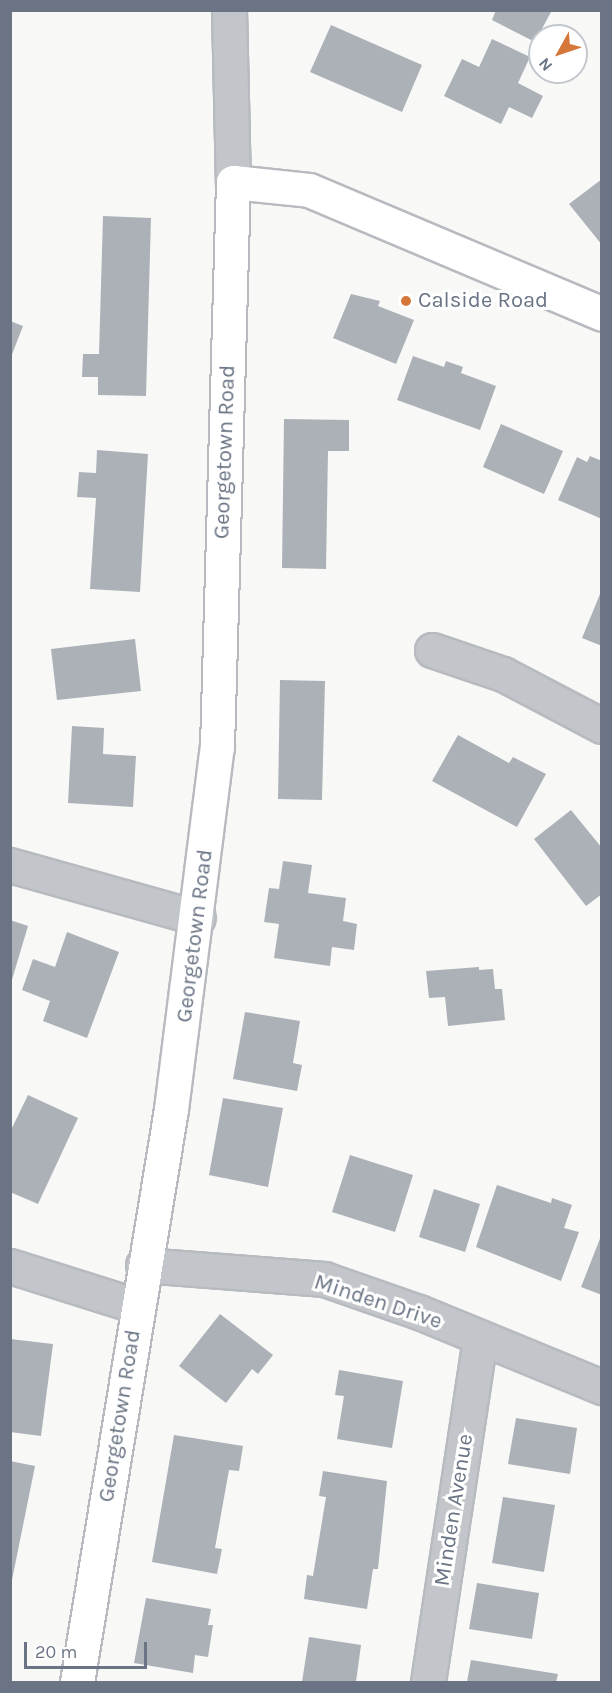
<!DOCTYPE html>
<html>
<head>
<meta charset="utf-8">
<style>
  body { margin:0 }
  #map { position:relative; width:612px; height:1693px; overflow:hidden; background:#f8f8f6; font-family:Karla,sans-serif }
  div>[style] { position:absolute }
  .building>* { inset:0; background:#acb1b8 }
  .roads { filter:drop-shadow(2px 0 #b7babf) drop-shadow(-2px 0 #b7babf) drop-shadow(0 2px #b7babf) drop-shadow(0 -2px #b7babf) }
  .street>* { height:33px; margin:-16.5px; padding:0 16.5px; transform-origin:16.5px; border-radius:16.5px; background:#c2c5c9 }
  .secondary>* { height:33px; margin:-16.5px; padding:0 16.5px; transform-origin:16.5px; border-radius:16.5px; background:#fff }
  .dots>* { width:16px; height:16px; translate:-50% -50%; box-sizing:border-box; border:3px solid #fff; border-radius:50% }
  span { translate:-50% -50%; white-space:nowrap; text-align:center; line-height:1.15; -webkit-text-stroke:6px #fff; paint-order:stroke }
  .poi-label { font-size:22px; color:#6a7484 }
  .left { translate:0 -50%; text-align:left }
  .street-label { font-size:22px; color:#6a7484 }
  .frame { position:absolute; inset:0; border:12px solid #6a7484; pointer-events:none }
  .north { position:absolute; left:528px; top:24px; width:60px; height:60px; box-sizing:border-box; background:#fff; border:2px solid #c3c7ce; border-radius:50%; rotate:230deg; font-size:16px; font-weight:700; line-height:24px; text-align:center; color:#6a7484 }
  .north::after { content:''; display:block; margin:auto; width:21px; height:27px; background:#d47739; clip-path:polygon(50% 0,100% 100%,50% 72%,0 100%) }
  .scale { position:absolute; left:24px; top:1642px; width:123px; height:27px; box-sizing:border-box; border:3px solid #6a7484; border-top:0; padding-left:8px; font-size:18px; line-height:21px; white-space:nowrap; color:#6a7484; -webkit-text-stroke:4px #fff; paint-order:stroke }
</style>
</head>
<body>
<div id="map">
  <div class="building">
    <div style="clip-path:polygon(496px 10px,552px 10px,535px 42px,492px 20px)"></div>
    <div style="clip-path:polygon(331px 25px,422px 65px,402px 112px,310px 72px)"></div>
    <div style="clip-path:polygon(492px 39px,530px 57px,518px 83px,543px 96px,532px 118px,509px 107px,501px 124px,444px 96px,462px 59px,479px 67px)"></div>
    <div style="clip-path:polygon(602px 179px,602px 245px,569px 204px)"></div>
    <div style="clip-path:polygon(103px 216px,151px 218px,146px 396px,98px 395px,98px 377px,82px 377px,83px 354px,99px 354px)"></div>
    <div style="clip-path:polygon(351px 294px,380px 301px,378px 306px,414px 320px,396px 364px,333px 338px)"></div>
    <div style="clip-path:polygon(10px 321px,23px 326px,11px 357px,10px 357px)"></div>
    <div style="clip-path:polygon(413px 356px,444px 367px,446px 361px,463px 367px,461px 373px,496px 386px,480px 430px,397px 400px)"></div>
    <div style="clip-path:polygon(284px 419px,349px 420px,349px 451px,328px 451px,326px 569px,282px 568px)"></div>
    <div style="clip-path:polygon(501px 424px,563px 451px,544px 494px,483px 467px)"></div>
    <div style="clip-path:polygon(97px 450px,148px 454px,140px 592px,90px 589px,96px 498px,77px 497px,79px 472px,96px 473px)"></div>
    <div style="clip-path:polygon(590px 456px,602px 461px,602px 519px,558px 500px,577px 457px,587px 462px)"></div>
    <div style="clip-path:polygon(600px 594px,602px 595px,602px 646px,582px 638px)"></div>
    <div style="clip-path:polygon(135px 639px,141px 691px,57px 700px,51px 649px)"></div>
    <div style="clip-path:polygon(280px 680px,325px 681px,322px 800px,278px 799px)"></div>
    <div style="clip-path:polygon(72px 726px,104px 728px,103px 754px,136px 756px,133px 807px,68px 803px)"></div>
    <div style="clip-path:polygon(458px 735px,509px 763px,513px 757px,546px 774px,517px 827px,432px 781px)"></div>
    <div style="clip-path:polygon(571px 810px,602px 848px,602px 894px,586px 906px,534px 839px)"></div>
    <div style="clip-path:polygon(283px 861px,312px 865px,308px 893px,346px 898px,343px 921px,357px 924px,354px 950px,332px 947px,330px 966px,274px 958px,279px 924px,264px 922px,269px 888px,279px 889px)"></div>
    <div style="clip-path:polygon(10px 920px,28px 926px,11px 983px,10px 983px)"></div>
    <div style="clip-path:polygon(67px 932px,119px 952px,87px 1038px,43px 1021px,50px 1001px,22px 990px,33px 959px,55px 967px)"></div>
    <div style="clip-path:polygon(479px 967px,479px 970px,493px 969px,495px 989px,502px 989px,505px 1020px,448px 1026px,445px 997px,429px 998px,426px 971px)"></div>
    <div style="clip-path:polygon(245px 1012px,300px 1021px,293px 1063px,302px 1065px,297px 1091px,233px 1079px)"></div>
    <div style="clip-path:polygon(28px 1095px,78px 1118px,38px 1204px,10px 1192px,10px 1132px)"></div>
    <div style="clip-path:polygon(223px 1098px,283px 1108px,268px 1187px,209px 1175px)"></div>
    <div style="clip-path:polygon(350px 1155px,413px 1175px,395px 1232px,332px 1212px)"></div>
    <div style="clip-path:polygon(497px 1185px,551px 1203px,552px 1198px,572px 1205px,564px 1228px,579px 1232px,561px 1281px,476px 1247px)"></div>
    <div style="clip-path:polygon(434px 1189px,480px 1204px,465px 1252px,419px 1237px)"></div>
    <div style="clip-path:polygon(601px 1236px,602px 1236px,602px 1295px,581px 1287px)"></div>
    <div style="clip-path:polygon(220px 1314px,273px 1355px,258px 1374px,252px 1369px,226px 1403px,179px 1366px)"></div>
    <div style="clip-path:polygon(10px 1339px,53px 1344px,41px 1436px,10px 1432px)"></div>
    <div style="clip-path:polygon(339px 1370px,403px 1381px,392px 1448px,337px 1439px,344px 1396px,335px 1395px)"></div>
    <div style="clip-path:polygon(516px 1418px,577px 1428px,570px 1474px,508px 1464px)"></div>
    <div style="clip-path:polygon(174px 1435px,243px 1446px,239px 1471px,229px 1470px,215px 1548px,222px 1549px,217px 1574px,152px 1562px)"></div>
    <div style="clip-path:polygon(10px 1461px,35px 1466px,12px 1580px,10px 1580px)"></div>
    <div style="clip-path:polygon(323px 1471px,387px 1481px,378px 1569px,373px 1569px,367px 1609px,304px 1599px,307px 1575px,313px 1576px,326px 1497px,319px 1496px)"></div>
    <div style="clip-path:polygon(503px 1497px,555px 1505px,544px 1572px,492px 1563px)"></div>
    <div style="clip-path:polygon(477px 1583px,539px 1593px,532px 1639px,469px 1629px)"></div>
    <div style="clip-path:polygon(146px 1598px,211px 1609px,208px 1625px,213px 1625px,208px 1657px,195px 1655px,193px 1673px,134px 1663px)"></div>
    <div style="clip-path:polygon(309px 1637px,361px 1645px,356px 1682px,302px 1682px)"></div>
    <div style="clip-path:polygon(471px 1660px,558px 1674px,556px 1682px,467px 1682px)"></div>
  </div>
  <div class="roads">
    <div class="street">
      <div style="left:229px;top:10px;width:172px;rotate:88.7deg"></div>
      <div style="left:432px;top:650px;width:75px;rotate:18.7deg"></div>
      <div style="left:503px;top:674px;width:112px;rotate:27.7deg"></div>
      <div style="left:10px;top:865px;width:195px;rotate:15.7deg"></div>
      <div style="left:143px;top:1265px;width:182px;rotate:4.4deg"></div>
      <div style="left:324px;top:1279px;width:101px;rotate:19.2deg"></div>
      <div style="left:419px;top:1312px;width:198px;rotate:22.3deg"></div>
      <div style="left:10px;top:1266px;width:133px;rotate:17.5deg"></div>
      <div style="left:428px;top:1682px;width:348px;rotate:-81.4deg"></div>
    </div>
    <div class="secondary">
      <div style="left:77px;top:1682px;width:581px;rotate:-80.68deg"></div>
      <div style="left:171px;top:1109px;width:365px;rotate:-82.8deg"></div>
      <div style="left:217px;top:747px;width:565px;rotate:-88.38deg"></div>
      <div style="left:233px;top:182px;width:76px;rotate:6deg"></div>
      <div style="left:309px;top:190px;width:318px;rotate:22.9deg"></div>
    </div>
  </div>
  <div class="dots">
    <div style="left:406px;top:301px;background:#d47739"></div>
  </div>
  <div class="poi-label">
    <span class="left" style="left:418px;top:301px">Calside Road</span>
  </div>
  <div class="street-label">
    <span style="left:225px;top:452px;rotate:-88deg">Georgetown Road</span>
    <span style="left:195px;top:936px;rotate:-83deg">Georgetown Road</span>
    <span style="left:378px;top:1302px;rotate:18deg">Minden Drive</span>
    <span style="left:120px;top:1416px;rotate:-81deg">Georgetown Road</span>
    <span style="left:454px;top:1510px;rotate:-81deg">Minden Avenue</span>
  </div>
  <div class="frame"></div>
  <div class="north">N</div>
  <div class="scale">20 m</div>
</div>
</body>
</html>
